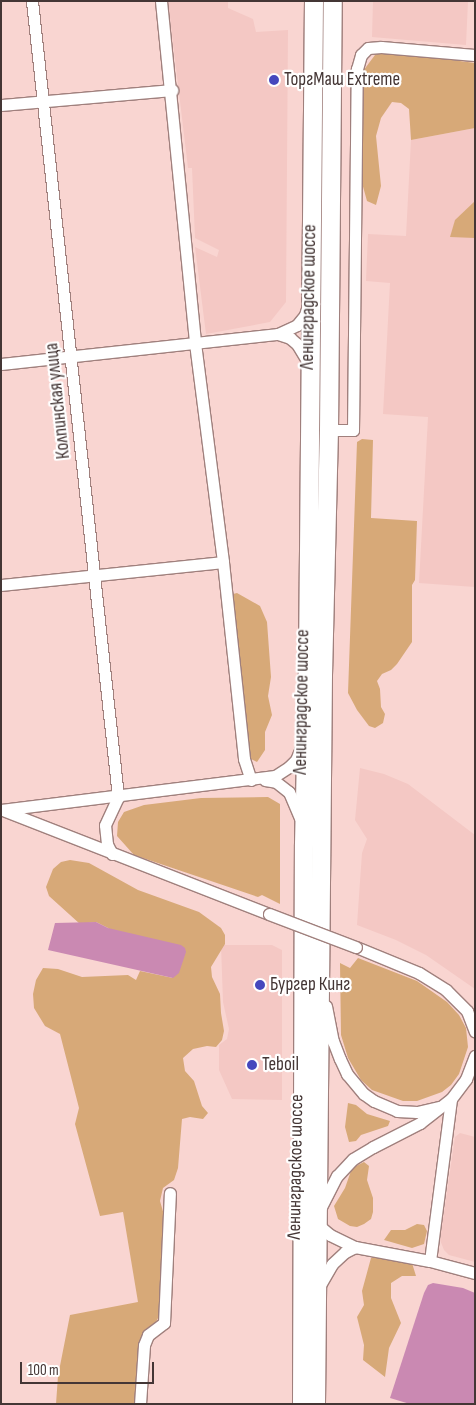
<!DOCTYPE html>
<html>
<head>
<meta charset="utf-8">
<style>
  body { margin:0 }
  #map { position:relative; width:476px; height:1405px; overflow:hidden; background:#f9d5d1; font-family:"Sofia Sans Condensed",sans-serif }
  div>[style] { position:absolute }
  .built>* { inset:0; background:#f4c8c4 }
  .green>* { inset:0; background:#d7a978 }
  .water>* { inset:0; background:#ca89b2 }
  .roads { filter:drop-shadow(1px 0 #a0807d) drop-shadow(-1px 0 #a0807d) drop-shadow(0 1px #a0807d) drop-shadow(0 -1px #a0807d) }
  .minor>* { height:11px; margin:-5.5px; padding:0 5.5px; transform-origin:5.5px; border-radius:5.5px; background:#fff }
  .highway>* { height:18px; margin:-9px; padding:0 9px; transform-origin:9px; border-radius:9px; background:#fff }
  .bridges { filter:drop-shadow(1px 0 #a0807d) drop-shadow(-1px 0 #a0807d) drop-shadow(0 1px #a0807d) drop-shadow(0 -1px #a0807d) }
  .minor-bridge>* { height:11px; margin:-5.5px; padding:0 5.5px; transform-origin:5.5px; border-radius:5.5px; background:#fff }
  .dots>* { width:14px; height:14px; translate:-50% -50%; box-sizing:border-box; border:2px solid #fff; border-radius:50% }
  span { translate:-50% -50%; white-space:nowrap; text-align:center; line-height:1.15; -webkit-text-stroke:4.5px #fff; paint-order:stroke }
  .poi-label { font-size:19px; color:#443635 }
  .left { translate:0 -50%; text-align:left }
  .street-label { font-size:19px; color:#443635 }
  .frame { position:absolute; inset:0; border:2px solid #443635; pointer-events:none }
  .scale { position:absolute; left:20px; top:1362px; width:134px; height:22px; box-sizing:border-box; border:2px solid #443635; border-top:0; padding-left:6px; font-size:15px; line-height:18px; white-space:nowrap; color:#443635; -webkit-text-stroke:4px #fff; paint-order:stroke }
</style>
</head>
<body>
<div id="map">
  <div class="built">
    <div style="clip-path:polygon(168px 1px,228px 1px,228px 8px,253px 19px,256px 32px,288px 30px,286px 302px,270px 322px,206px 334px,195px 247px,217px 257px,219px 250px,195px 238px,192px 168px,188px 168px)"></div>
    <div style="clip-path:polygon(373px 1px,468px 1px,466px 45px,372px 37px)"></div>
    <div style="clip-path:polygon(475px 128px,475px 587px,419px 583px,428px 417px,383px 414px,390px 283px,366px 281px,368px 234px,406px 236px,411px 140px)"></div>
    <div style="clip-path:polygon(360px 768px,384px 774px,408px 784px,475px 835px,475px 989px,426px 955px,396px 940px,357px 925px,362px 853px,367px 839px,355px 820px)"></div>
    <div style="clip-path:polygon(221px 945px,272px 945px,282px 950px,282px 1100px,232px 1099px,219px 1070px,219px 1045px,227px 1039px,229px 1029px,223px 1002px)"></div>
    <div style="clip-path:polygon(460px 1133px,475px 1137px,475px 1262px,449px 1255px,444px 1250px,440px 1240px,455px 1137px)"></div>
  </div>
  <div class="green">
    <div style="clip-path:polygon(384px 51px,475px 63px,475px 128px,411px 140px,409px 109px,401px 103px,392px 102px,381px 118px,376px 136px,381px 186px,376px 205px,367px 201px,362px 183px,363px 71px,375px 55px)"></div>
    <div style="clip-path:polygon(475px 201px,475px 238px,450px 237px,455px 220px)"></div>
    <div style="clip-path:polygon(362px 439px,373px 440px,371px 518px,417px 521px,415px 580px,412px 585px,412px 642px,397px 664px,391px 670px,382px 674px,377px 681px,380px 689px,381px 707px,385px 714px,383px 723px,375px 728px,369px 726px,357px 710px,348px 693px,357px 442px)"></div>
    <div style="clip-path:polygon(237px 593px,260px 606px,267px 622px,271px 677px,268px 696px,272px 715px,265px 732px,265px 750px,257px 762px,249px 758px,233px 594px)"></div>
    <div style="clip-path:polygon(268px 797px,280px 804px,280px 904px,262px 895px,258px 897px,134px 855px,117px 836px,118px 822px,124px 812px,144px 805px,201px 798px)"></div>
    <div style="clip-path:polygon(70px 860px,89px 863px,138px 890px,199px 912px,221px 928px,225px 935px,225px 944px,211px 967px,212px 977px,220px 994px,221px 1013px,224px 1031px,222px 1040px,216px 1047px,207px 1046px,193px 1049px,183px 1058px,185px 1071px,194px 1081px,202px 1106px,208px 1113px,203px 1119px,190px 1117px,182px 1119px,178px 1168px,174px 1180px,163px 1188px,160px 1201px,166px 1222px,160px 1314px,155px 1324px,145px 1332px,137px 1404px,56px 1404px,58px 1376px,70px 1315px,138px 1302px,123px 1212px,100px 1216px,75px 1124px,79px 1108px,60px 1034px,45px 1026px,34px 1008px,33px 994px,36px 980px,43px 968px,58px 969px,82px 977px,128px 975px,136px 980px,140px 971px,173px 978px,108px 928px,96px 922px,80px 924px,49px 896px,46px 887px,53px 869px,61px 862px)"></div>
    <div style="clip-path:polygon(358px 958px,417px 981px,447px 1002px,459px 1015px,466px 1028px,468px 1047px,459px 1074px,451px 1085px,442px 1092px,417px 1101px,403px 1101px,372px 1090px,361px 1080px,348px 1058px,341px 1035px,340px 963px,350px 968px)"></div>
    <div style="clip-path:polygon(348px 1103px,356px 1105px,367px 1114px,390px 1121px,388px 1126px,361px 1135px,356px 1141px,349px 1142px,345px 1127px)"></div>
    <div style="clip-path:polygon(364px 1162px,369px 1166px,367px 1180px,373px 1198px,373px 1212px,371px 1219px,364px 1224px,357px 1227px,350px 1226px,338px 1219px,334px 1206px,345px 1188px,352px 1168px)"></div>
    <div style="clip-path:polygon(417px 1224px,424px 1225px,427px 1231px,424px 1244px,412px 1248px,384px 1240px,391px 1230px,405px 1230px)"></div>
    <div style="clip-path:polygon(385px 1256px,398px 1262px,412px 1263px,416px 1276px,402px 1276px,391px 1283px,391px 1298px,401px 1323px,389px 1348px,385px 1377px,363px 1360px,364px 1345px,357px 1317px,364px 1305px,362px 1291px,371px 1258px)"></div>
  </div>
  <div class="water">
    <div style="clip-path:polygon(96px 922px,108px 928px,181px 945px,185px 948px,186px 952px,179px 973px,173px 978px,48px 950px,55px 923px)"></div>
    <div style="clip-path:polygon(433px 1283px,463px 1288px,475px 1293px,475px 1404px,410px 1404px,390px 1398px,424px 1293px,428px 1285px)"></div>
  </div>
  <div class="roads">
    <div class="minor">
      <div style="left:32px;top:1px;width:801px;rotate:83.83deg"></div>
      <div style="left:161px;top:1px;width:344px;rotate:84.3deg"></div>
      <div style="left:195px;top:343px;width:221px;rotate:82.7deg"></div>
      <div style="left:223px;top:562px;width:198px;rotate:83.9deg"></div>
      <div style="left:244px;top:759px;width:22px;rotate:72deg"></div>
      <div style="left:1px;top:105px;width:172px;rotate:-5deg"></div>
      <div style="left:278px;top:334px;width:13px;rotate:18deg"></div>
      <div style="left:290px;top:338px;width:9px;rotate:41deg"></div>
      <div style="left:297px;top:344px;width:21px;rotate:59deg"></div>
      <div style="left:1px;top:364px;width:279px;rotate:-6.2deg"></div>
      <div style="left:278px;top:334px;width:21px;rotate:-25deg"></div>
      <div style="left:297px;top:325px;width:13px;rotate:-51deg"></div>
      <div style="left:305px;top:315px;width:10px;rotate:-73deg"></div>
      <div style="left:329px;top:430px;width:24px"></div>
      <div style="left:353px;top:430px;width:361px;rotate:-89.4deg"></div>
      <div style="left:357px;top:69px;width:15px;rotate:-74deg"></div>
      <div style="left:361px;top:55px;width:10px;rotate:-45deg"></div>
      <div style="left:368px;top:48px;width:13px;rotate:-4deg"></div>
      <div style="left:381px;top:47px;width:94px;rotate:4.9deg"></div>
      <div style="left:1px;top:585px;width:223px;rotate:-5.9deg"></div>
      <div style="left:265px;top:780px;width:11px;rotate:10deg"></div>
      <div style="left:276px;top:782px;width:16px;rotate:38deg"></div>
      <div style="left:289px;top:792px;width:28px;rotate:67deg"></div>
      <div style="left:1px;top:810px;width:276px;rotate:-7.1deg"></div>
      <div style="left:275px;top:776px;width:17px;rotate:-33deg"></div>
      <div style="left:289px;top:767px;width:10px;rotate:-45deg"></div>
      <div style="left:296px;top:760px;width:16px;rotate:-68deg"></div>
      <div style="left:5px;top:811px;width:283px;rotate:21.3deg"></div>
      <div style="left:112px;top:854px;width:11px;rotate:-117deg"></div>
      <div style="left:107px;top:844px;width:19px;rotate:-96deg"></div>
      <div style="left:105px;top:825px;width:31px;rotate:-65deg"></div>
      <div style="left:356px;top:947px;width:68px;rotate:22.4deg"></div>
      <div style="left:419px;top:973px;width:32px;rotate:32deg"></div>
      <div style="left:446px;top:990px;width:30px;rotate:45deg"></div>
      <div style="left:467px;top:1011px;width:22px;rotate:69deg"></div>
      <div style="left:326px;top:1006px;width:36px;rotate:79deg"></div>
      <div style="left:333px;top:1041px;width:19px;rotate:69deg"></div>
      <div style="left:340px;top:1059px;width:17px;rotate:65deg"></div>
      <div style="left:347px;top:1074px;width:26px;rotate:50deg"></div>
      <div style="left:364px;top:1094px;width:12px;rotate:35deg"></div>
      <div style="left:374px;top:1101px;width:25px;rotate:23deg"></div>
      <div style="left:397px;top:1111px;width:20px;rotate:3deg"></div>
      <div style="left:417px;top:1112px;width:22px;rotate:-13deg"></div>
      <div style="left:321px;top:1207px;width:35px;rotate:-63deg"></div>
      <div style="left:337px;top:1176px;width:23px;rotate:-47deg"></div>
      <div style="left:353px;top:1159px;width:23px;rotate:-31deg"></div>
      <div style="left:373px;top:1147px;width:53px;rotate:-27.1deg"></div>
      <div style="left:420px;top:1123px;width:39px;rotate:-38deg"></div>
      <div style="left:451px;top:1099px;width:25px;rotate:-53deg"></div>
      <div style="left:466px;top:1079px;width:25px;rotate:-69deg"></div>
      <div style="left:317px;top:1224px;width:17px;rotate:40deg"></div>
      <div style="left:330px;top:1235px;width:28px;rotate:26deg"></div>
      <div style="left:355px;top:1247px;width:76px;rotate:10.6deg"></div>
      <div style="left:430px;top:1261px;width:47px;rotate:14.9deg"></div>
      <div style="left:430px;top:1261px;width:163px;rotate:-82.6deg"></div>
      <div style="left:320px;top:1285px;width:24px;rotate:-60deg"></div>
      <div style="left:332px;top:1264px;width:18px;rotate:-43deg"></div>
      <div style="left:345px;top:1252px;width:11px;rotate:-27deg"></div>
      <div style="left:140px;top:1404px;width:59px;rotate:-86.1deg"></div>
      <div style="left:144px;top:1345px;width:11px;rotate:-68deg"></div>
      <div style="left:148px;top:1335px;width:20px;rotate:-37deg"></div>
      <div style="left:164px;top:1323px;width:130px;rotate:-87.4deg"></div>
    </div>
    <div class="highway">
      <div style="left:302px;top:1404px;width:560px;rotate:-89.8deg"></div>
      <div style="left:304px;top:844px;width:183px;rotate:-88.7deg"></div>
      <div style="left:308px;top:661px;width:660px;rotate:-89.48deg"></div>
      <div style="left:316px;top:1404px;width:729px;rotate:-89.45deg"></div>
      <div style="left:323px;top:675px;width:245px;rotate:-88.6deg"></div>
      <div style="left:329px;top:430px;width:429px;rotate:-89.5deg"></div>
    </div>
  </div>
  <div class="bridges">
    <div class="minor-bridge">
      <div style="left:269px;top:914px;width:93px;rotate:20.8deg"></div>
    </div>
  </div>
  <div class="dots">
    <div style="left:274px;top:80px;background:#4648bd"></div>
    <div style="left:260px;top:985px;background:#4648bd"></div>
    <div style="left:252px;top:1065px;background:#4648bd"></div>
  </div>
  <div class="poi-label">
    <span class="left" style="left:284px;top:80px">ТоргМаш Extreme</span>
    <span class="left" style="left:270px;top:985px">Бургер Кинг</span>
    <span class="left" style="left:262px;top:1065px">Teboil</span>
  </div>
  <div class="street-label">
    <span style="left:309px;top:297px;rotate:-89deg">Ленинградское шоссе</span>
    <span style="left:58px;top:401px;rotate:-96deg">Колпинская улица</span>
    <span style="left:302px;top:702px;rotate:-89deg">Ленинградское шоссе</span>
    <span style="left:296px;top:1167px;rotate:-89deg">Ленинградское шоссе</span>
  </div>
  <div class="frame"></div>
  <div class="scale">100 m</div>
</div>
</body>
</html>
